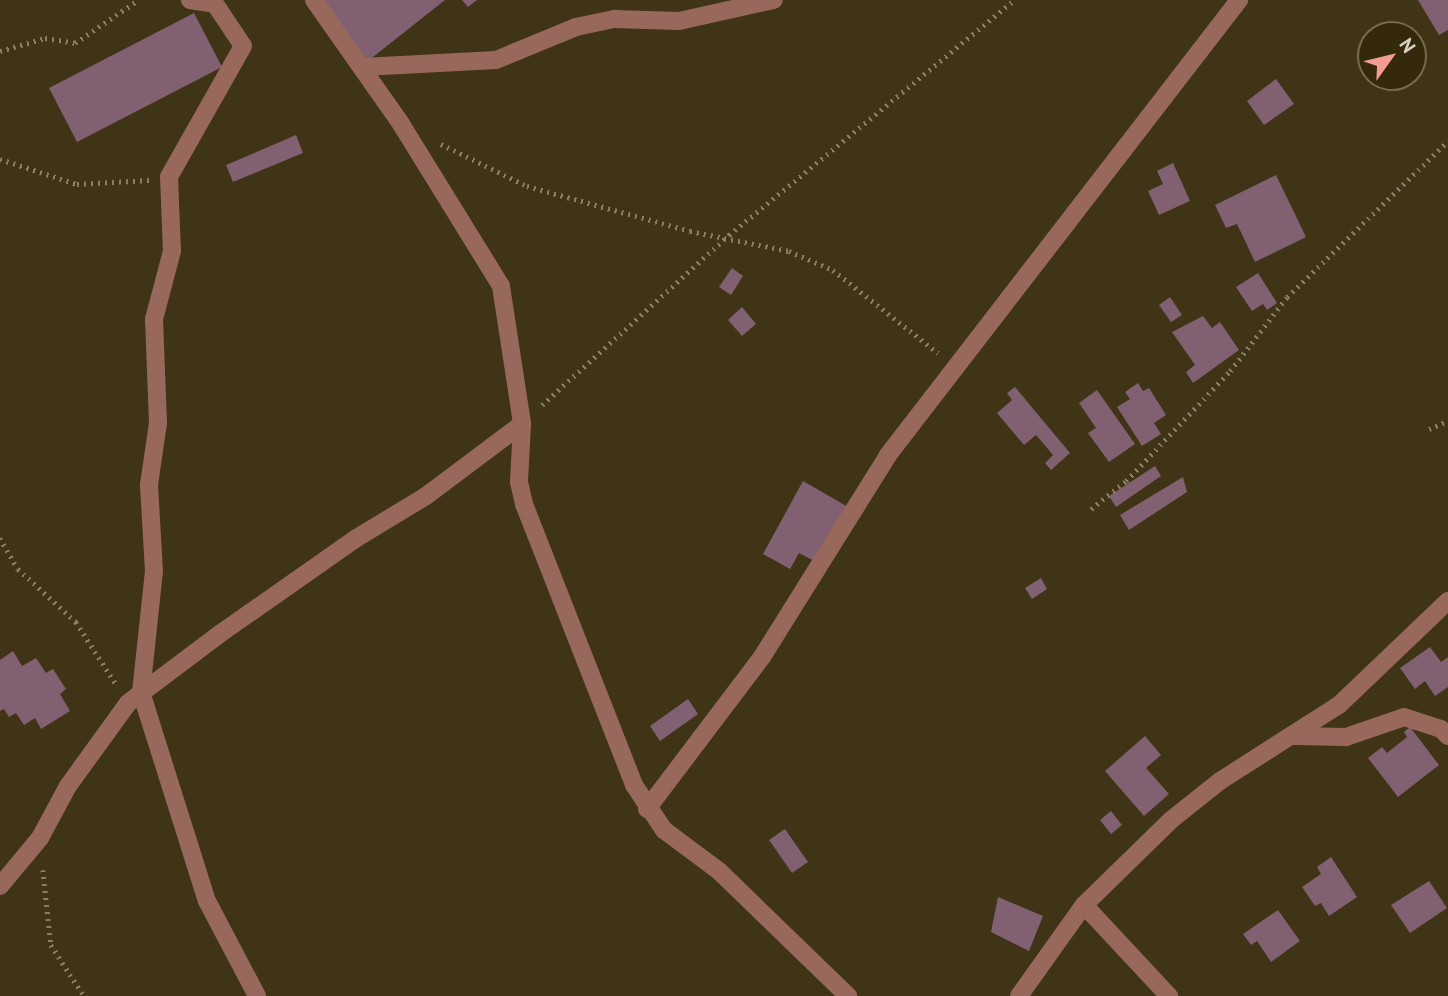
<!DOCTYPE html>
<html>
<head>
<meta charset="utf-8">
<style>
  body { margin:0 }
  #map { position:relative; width:1448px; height:996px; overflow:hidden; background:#3f3416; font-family:"PT Sans",sans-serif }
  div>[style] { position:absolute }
  .building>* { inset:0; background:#806071 }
  .path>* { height:4.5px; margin-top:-2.25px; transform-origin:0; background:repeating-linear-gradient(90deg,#887f68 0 2px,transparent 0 7px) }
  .minor>* { height:18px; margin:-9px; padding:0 9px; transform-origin:9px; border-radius:9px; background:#99685d }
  span { translate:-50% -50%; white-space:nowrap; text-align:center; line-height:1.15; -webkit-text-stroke:7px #35290b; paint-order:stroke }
  .north { position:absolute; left:1357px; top:21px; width:70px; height:70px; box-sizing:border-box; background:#35290b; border:2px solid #766c54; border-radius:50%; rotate:56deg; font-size:19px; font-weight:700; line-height:28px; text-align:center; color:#d8d1c1 }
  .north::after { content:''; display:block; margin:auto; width:24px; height:32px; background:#f59c92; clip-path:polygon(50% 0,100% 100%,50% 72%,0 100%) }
</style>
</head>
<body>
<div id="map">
  <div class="building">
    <div style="clip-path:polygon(320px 0,445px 0,368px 61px)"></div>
    <div style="clip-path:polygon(462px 0,477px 0,468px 7px)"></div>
    <div style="clip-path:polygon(1418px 0,1448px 0,1448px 30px,1439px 35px)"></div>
    <div style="clip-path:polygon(194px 13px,222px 67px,77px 142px,49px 88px)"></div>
    <div style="clip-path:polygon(1276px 79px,1294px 104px,1264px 125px,1247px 101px)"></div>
    <div style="clip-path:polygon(296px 135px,303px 153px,233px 182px,226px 165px)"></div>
    <div style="clip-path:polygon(1173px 163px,1190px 201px,1159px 215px,1148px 191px,1163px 184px,1157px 171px)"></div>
    <div style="clip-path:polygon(1276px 175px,1306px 237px,1255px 262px,1237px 224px,1226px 228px,1215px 205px)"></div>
    <div style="clip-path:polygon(732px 268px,743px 276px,731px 295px,719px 287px)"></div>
    <div style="clip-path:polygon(1258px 273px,1277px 303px,1267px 310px,1263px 304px,1252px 311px,1236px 287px)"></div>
    <div style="clip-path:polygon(1170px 297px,1182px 315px,1171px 322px,1159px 305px)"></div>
    <div style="clip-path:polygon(742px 307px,756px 324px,742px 336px,728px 320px)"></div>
    <div style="clip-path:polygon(1203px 316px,1212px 328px,1220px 322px,1239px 350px,1193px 383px,1186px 372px,1195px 365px,1172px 332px)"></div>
    <div style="clip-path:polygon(1138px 383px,1143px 391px,1149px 388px,1166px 415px,1154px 423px,1161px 434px,1142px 446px,1117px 407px,1130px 399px,1125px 392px)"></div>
    <div style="clip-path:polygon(1015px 387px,1070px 453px,1051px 470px,1045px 463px,1053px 455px,1036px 435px,1024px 445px,997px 413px,1012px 400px,1007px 393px)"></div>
    <div style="clip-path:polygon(1097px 390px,1135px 444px,1109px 462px,1088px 433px,1096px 428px,1079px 403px)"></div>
    <div style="clip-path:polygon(1155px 466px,1161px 476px,1116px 507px,1109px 496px)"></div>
    <div style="clip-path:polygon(1183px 477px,1187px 492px,1129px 530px,1120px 515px)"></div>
    <div style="clip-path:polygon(803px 481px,848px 507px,818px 563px,799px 553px,790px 569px,763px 554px)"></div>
    <div style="clip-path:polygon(1041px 578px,1047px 589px,1032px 599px,1025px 588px)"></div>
    <div style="clip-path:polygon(1430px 647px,1441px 662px,1448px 657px,1448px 687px,1435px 696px,1425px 681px,1415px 689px,1400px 668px)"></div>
    <div style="clip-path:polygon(13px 651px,22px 666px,36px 658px,46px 673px,53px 669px,66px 689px,60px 694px,70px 711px,41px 729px,35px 718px,24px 725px,16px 713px,9px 717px,4px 709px,0 711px,0 660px)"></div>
    <div style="clip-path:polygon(688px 699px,698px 714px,660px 741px,650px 726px)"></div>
    <div style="clip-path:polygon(1410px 727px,1439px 765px,1398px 797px,1368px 758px,1382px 747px,1387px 753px,1407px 737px,1404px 732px)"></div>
    <div style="clip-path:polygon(1145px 736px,1161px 755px,1146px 768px,1169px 794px,1144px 816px,1105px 771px)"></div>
    <div style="clip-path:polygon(1111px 811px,1122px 825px,1111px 834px,1100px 820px)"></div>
    <div style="clip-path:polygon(785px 829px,808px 862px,792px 873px,769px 840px)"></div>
    <div style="clip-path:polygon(1331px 857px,1357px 897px,1329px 916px,1321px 903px,1315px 906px,1302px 887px,1321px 874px,1317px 867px)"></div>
    <div style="clip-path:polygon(1429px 881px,1447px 908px,1410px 933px,1391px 905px)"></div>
    <div style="clip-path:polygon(998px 897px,1043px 916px,1029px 951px,991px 932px)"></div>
    <div style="clip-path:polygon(1278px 910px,1300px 941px,1271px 962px,1257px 941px,1251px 945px,1243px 934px)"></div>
  </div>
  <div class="path">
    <div style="left:0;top:51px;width:47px;rotate:-16.1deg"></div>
    <div style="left:45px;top:38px;width:30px;rotate:9deg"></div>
    <div style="left:75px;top:43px;width:76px;rotate:-34.3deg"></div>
    <div style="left:441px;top:144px;width:96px;rotate:26deg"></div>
    <div style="left:527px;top:186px;width:169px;rotate:15.4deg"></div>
    <div style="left:690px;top:231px;width:101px;rotate:11.4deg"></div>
    <div style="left:789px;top:251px;width:48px;rotate:23.4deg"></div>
    <div style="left:833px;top:270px;width:134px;rotate:38.3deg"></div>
    <div style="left:0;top:159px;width:81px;rotate:18deg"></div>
    <div style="left:77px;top:184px;width:72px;rotate:-3.2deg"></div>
    <div style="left:542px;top:405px;width:253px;rotate:-42.3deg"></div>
    <div style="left:729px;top:235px;width:369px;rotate:-39.5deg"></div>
    <div style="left:1429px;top:429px;width:21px;rotate:-23deg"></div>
    <div style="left:1091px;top:509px;width:45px;rotate:-38.7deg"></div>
    <div style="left:1126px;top:481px;width:151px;rotate:-46.6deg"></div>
    <div style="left:1230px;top:371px;width:93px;rotate:-52.4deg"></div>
    <div style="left:1287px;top:297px;width:224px;rotate:-44.1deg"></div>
    <div style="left:0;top:538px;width:36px;rotate:60deg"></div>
    <div style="left:18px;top:569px;width:79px;rotate:42.4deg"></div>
    <div style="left:76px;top:622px;width:74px;rotate:57.2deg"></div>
    <div style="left:43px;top:870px;width:75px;rotate:83.9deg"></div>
    <div style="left:51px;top:945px;width:61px;rotate:57.1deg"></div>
  </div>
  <div class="minor">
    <div style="left:190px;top:0;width:25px;rotate:9deg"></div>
    <div style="left:215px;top:4px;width:50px;rotate:56.3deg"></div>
    <div style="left:243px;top:46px;width:150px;rotate:119.5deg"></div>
    <div style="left:169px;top:177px;width:74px;rotate:87.7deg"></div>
    <div style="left:172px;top:251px;width:70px;rotate:104.8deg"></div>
    <div style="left:154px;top:319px;width:104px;rotate:87.8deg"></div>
    <div style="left:158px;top:423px;width:63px;rotate:98.3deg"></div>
    <div style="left:149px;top:485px;width:86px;rotate:86.7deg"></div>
    <div style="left:154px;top:571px;width:122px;rotate:96.1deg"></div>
    <div style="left:141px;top:692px;width:219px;rotate:72.5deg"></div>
    <div style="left:207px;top:901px;width:107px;rotate:62.2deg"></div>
    <div style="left:314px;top:0;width:151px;rotate:54.9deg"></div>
    <div style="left:401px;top:124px;width:190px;rotate:58.3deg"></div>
    <div style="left:501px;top:286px;width:140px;rotate:81.3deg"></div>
    <div style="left:522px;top:424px;width:58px;rotate:93deg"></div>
    <div style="left:519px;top:482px;width:23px;rotate:77deg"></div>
    <div style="left:524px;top:504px;width:302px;rotate:68.6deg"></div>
    <div style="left:634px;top:785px;width:54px;rotate:56.3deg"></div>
    <div style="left:664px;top:830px;width:69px;rotate:36.7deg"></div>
    <div style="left:719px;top:871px;width:180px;rotate:44.1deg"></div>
    <div style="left:363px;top:67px;width:133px;rotate:-3deg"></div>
    <div style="left:496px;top:60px;width:87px;rotate:-22.4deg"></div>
    <div style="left:576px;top:27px;width:40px;rotate:-12deg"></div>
    <div style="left:615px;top:19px;width:64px;rotate:1.8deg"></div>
    <div style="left:679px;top:21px;width:97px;rotate:-12.5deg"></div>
    <div style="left:1295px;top:736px;width:51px;rotate:1.1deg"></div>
    <div style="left:1346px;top:737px;width:61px;rotate:-19deg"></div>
    <div style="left:1404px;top:717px;width:39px;rotate:18deg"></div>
    <div style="left:1441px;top:729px;width:10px;rotate:45deg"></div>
    <div style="left:647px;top:809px;width:191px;rotate:-52.9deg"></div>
    <div style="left:762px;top:657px;width:238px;rotate:-58deg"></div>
    <div style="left:888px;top:455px;width:575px;rotate:-52.35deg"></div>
    <div style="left:0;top:886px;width:62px;rotate:-50.2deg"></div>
    <div style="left:40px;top:838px;width:59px;rotate:-61.7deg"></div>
    <div style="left:68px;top:786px;width:102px;rotate:-54.1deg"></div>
    <div style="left:128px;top:703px;width:116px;rotate:-37deg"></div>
    <div style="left:221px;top:633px;width:164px;rotate:-35deg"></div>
    <div style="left:355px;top:539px;width:83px;rotate:-31.2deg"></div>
    <div style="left:426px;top:496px;width:120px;rotate:-36.9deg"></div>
    <div style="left:1084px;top:905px;width:125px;rotate:47deg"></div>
    <div style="left:1019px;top:996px;width:112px;rotate:-54.5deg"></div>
    <div style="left:1084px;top:905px;width:122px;rotate:-44.3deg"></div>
    <div style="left:1171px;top:820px;width:63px;rotate:-38.5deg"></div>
    <div style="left:1220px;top:781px;width:141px;rotate:-32.6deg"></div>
    <div style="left:1339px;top:705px;width:151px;rotate:-43.7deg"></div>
  </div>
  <div class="north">N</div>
</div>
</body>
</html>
